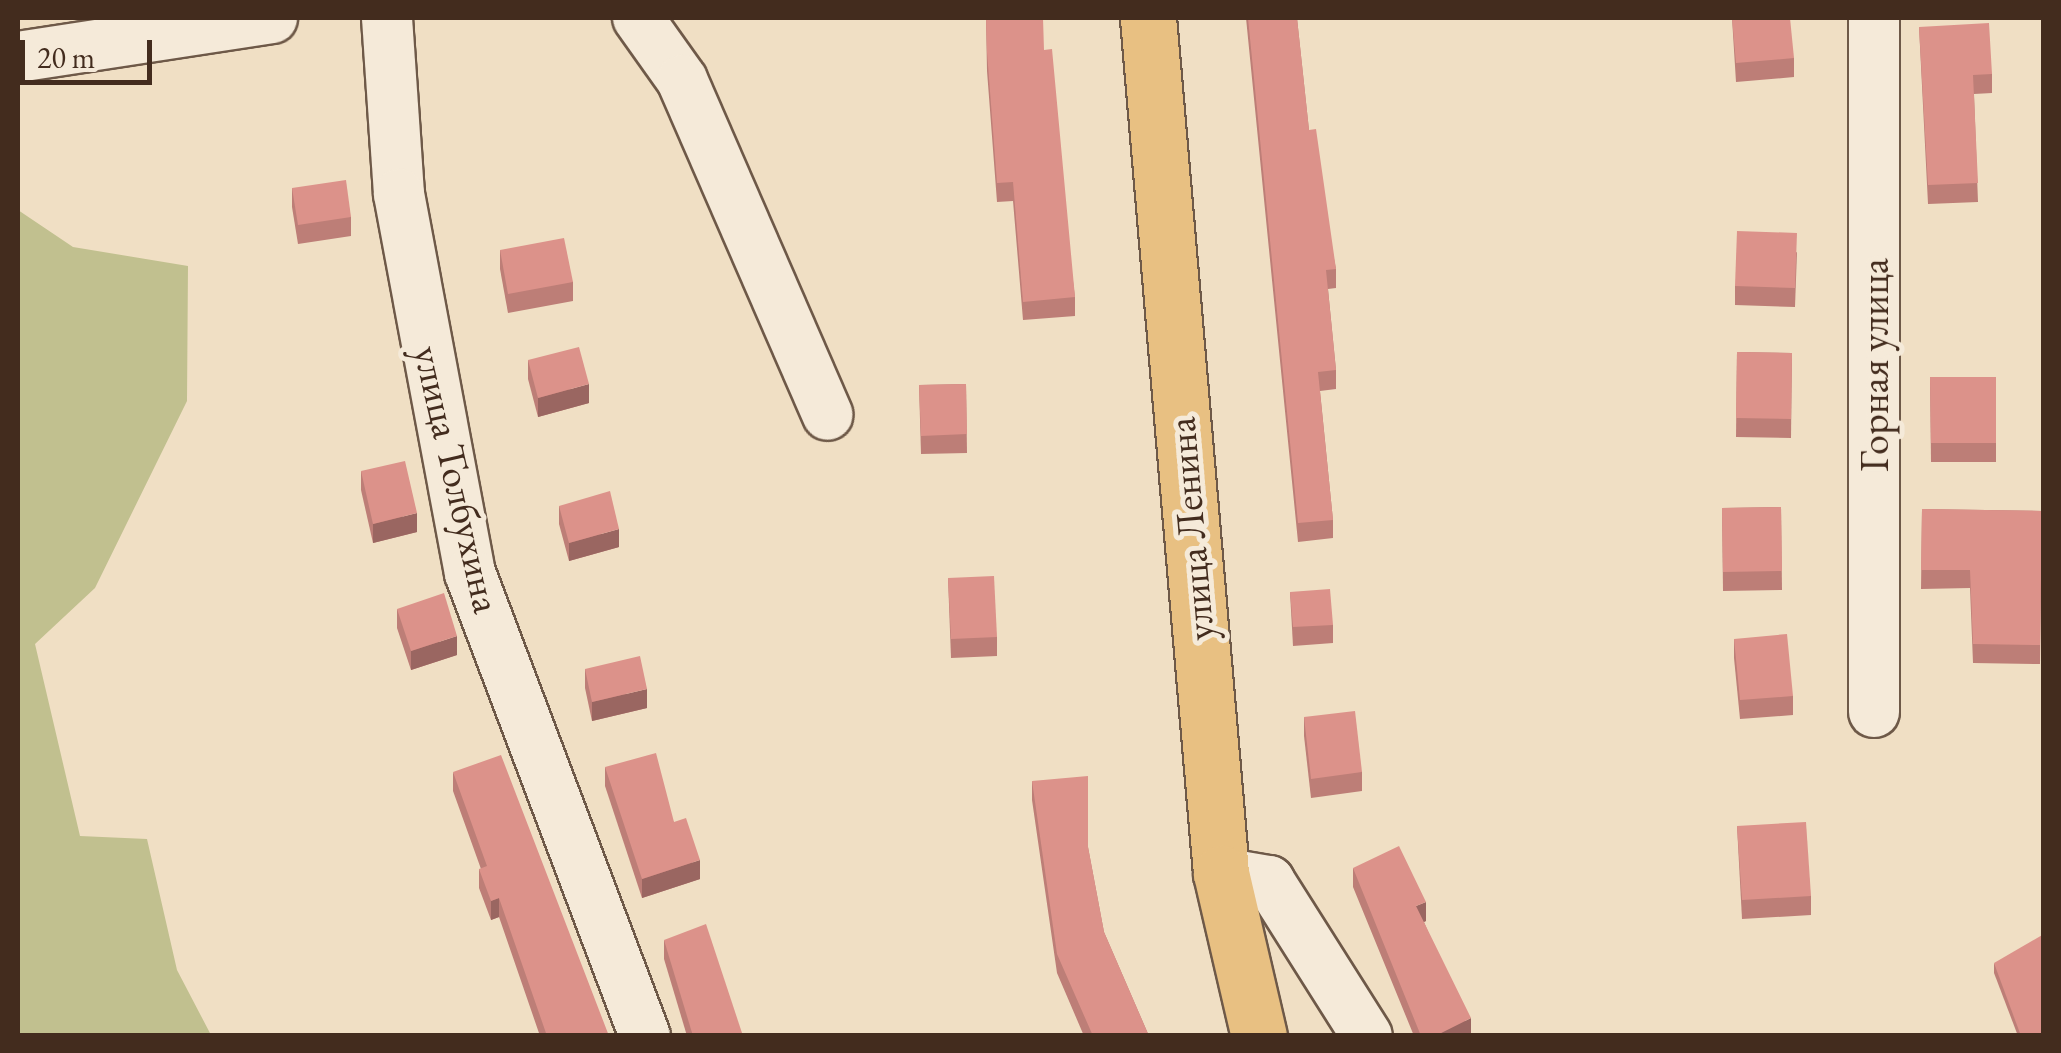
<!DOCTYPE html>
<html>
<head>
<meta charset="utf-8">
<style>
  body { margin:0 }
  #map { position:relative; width:2061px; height:1053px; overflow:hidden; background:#f0dfc4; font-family:"EB Garamond",serif }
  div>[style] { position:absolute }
  .green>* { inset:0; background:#c1c08f }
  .roads { filter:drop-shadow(2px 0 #6e5948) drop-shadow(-2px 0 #6e5948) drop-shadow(0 2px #6e5948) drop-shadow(0 -2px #6e5948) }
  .minor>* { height:50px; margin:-25px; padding:0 25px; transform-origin:25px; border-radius:25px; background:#f5ead9 }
  .major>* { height:55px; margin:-27.5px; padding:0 27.5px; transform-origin:27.5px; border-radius:27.5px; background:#e8c082 }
  .wall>* { inset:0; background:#bd7e77 }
  .shaded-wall>* { inset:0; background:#9a6661 }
  .building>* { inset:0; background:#dc928a }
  span { translate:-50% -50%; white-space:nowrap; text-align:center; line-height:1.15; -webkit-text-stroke:10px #f5ead9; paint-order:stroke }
  .street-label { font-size:40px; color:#432c1e }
  .frame { position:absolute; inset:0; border:20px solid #432c1e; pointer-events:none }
  .scale { position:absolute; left:20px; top:40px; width:132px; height:45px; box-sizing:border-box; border:5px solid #432c1e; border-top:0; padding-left:12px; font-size:30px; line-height:35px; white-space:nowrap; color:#432c1e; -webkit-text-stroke:8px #f5ead9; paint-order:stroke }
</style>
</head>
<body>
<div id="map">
  <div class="green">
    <div style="clip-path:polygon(18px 210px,73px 247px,188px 266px,187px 401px,95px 588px,35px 644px,80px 836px,147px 839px,177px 970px,211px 1035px,18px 1035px)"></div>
  </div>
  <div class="roads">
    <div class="minor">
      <div style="left:387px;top:18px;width:176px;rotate:86.1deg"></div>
      <div style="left:399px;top:194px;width:386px;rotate:79.4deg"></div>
      <div style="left:470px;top:573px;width:495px;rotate:69.3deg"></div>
      <div style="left:638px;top:18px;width:76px;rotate:54.6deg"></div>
      <div style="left:682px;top:80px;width:365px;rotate:66.5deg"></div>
      <div style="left:18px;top:57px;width:257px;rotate:-8.7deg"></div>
      <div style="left:1874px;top:712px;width:694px;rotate:-90deg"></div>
      <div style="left:1221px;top:873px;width:49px;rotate:9.5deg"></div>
      <div style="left:1269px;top:881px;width:183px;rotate:57.7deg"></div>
    </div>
    <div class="major">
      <div style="left:1148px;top:18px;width:858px;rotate:85.12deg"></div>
      <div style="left:1221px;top:873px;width:167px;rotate:76.9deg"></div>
    </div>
  </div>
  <div class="wall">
    <div style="clip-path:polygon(986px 18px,1044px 50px,1075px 297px,1075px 316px,1023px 320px,1013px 201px,997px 202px,987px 71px)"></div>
    <div style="clip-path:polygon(1246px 18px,1297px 18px,1309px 130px,1336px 269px,1336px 288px,1328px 289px,1336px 370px,1336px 389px,1320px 391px,1333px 520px,1333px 538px,1298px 542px)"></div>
    <div style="clip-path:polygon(1732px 18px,1794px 58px,1794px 77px,1736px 82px)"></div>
    <div style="clip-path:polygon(1919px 27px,1992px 74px,1992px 93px,1974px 94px,1978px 202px,1928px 204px)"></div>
    <div style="clip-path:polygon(292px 188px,351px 217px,351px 236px,298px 244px,292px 207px)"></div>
    <div style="clip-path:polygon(500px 250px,573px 282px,573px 301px,508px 313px,500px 269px)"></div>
    <div style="clip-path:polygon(1797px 252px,1795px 307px,1735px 305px,1735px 286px)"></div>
    <div style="clip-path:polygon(1737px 352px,1792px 353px,1791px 438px,1736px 437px)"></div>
    <div style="clip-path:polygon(528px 360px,589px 403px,538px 417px,528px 379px)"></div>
    <div style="clip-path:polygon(1930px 377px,1996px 377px,1996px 462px,1931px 462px)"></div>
    <div style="clip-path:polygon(966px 384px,967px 453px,921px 454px,919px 385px)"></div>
    <div style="clip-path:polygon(361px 471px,417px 532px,373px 543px,361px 490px)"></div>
    <div style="clip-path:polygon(559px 506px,619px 547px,569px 561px,559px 524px)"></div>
    <div style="clip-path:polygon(1781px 507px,1782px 590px,1723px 591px,1722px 508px)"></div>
    <div style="clip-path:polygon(1922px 509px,2042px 511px,2040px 664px,1973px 663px,1970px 588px,1921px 589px)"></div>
    <div style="clip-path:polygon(948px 578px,997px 637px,997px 656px,951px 658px)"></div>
    <div style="clip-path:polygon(1290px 592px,1333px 625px,1333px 643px,1293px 646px)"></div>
    <div style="clip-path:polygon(397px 609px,457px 655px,411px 670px,397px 628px)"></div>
    <div style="clip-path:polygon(1734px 639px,1793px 696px,1793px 715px,1740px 719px,1734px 658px)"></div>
    <div style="clip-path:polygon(585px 669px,647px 708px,592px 721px,585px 688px)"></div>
    <div style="clip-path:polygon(1304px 717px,1362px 772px,1362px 791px,1311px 798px,1304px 736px)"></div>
    <div style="clip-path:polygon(605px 767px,674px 822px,700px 879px,642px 898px,605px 786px)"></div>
    <div style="clip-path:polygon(453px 772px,609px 1036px,540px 1036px,499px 917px,491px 920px,479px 888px,479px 869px,481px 869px,453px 791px)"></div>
    <div style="clip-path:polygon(1032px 781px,1088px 847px,1104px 932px,1149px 1036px,1084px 1036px,1057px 973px,1032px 800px)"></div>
    <div style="clip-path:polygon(1737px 826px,1811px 896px,1811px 915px,1742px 919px)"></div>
    <div style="clip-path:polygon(1353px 868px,1426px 921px,1424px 922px,1471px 1036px,1414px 1036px,1353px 887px)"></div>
    <div style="clip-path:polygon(664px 940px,743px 1036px,687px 1036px,664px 959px)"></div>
    <div style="clip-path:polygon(1994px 963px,2044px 1036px,2018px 1036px,1994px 973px)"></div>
  </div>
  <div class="shaded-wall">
    <div style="clip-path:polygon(589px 384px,589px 403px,538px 417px,538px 398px)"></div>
    <div style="clip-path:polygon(417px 513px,417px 532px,373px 543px,373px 524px)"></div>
    <div style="clip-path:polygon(619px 529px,619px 547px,569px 561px,569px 543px)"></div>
    <div style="clip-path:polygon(457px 636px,457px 655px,411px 670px,411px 651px)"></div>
    <div style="clip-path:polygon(647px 689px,647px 708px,592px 721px,592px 702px)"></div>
    <div style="clip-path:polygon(700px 860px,700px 879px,642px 898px,642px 879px)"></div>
    <div style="clip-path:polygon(499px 898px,499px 917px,491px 920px,491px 901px)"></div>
    <div style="clip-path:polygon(1426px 902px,1426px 921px,1416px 925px,1416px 906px)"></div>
    <div style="clip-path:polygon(1471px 1018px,1471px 1036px,1435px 1036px)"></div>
  </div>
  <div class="building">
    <div style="clip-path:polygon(986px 18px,1043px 18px,1044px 50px,1052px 49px,1075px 297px,1023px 302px,1013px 182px,997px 183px,987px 52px)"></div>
    <div style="clip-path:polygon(1248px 18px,1297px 18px,1309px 130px,1316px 129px,1336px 269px,1326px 270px,1336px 370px,1318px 372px,1333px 520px,1298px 523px)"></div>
    <div style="clip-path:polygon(1732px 18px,1790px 18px,1794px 58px,1736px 63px)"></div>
    <div style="clip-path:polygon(1989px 23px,1992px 74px,1973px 75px,1978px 183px,1928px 185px,1919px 27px)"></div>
    <div style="clip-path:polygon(346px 180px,351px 217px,298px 225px,292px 188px)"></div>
    <div style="clip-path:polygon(1737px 231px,1797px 233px,1795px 288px,1735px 286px)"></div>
    <div style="clip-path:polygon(564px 238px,573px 282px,508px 294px,500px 250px)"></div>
    <div style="clip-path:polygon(579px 347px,589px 384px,538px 398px,528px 360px)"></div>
    <div style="clip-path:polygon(1737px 352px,1792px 353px,1791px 419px,1736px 418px)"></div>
    <div style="clip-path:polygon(1930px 377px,1996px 377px,1996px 443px,1931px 443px)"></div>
    <div style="clip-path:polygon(966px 384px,967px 434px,921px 436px,919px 385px)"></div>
    <div style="clip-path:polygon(405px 461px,417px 513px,373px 524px,361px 471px)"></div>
    <div style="clip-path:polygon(610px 491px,619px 529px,569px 543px,559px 506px)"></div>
    <div style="clip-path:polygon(1781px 507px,1782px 571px,1723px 572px,1722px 508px)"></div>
    <div style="clip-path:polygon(1922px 509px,2042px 511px,2040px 645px,1973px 644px,1970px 570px,1921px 570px)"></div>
    <div style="clip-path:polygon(994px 576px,997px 637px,951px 639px,948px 578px)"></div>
    <div style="clip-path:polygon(1330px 589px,1333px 625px,1293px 627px,1290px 592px)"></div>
    <div style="clip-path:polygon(444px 593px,457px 636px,411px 651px,397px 609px)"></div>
    <div style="clip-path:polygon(1787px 634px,1793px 696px,1740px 700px,1734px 639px)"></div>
    <div style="clip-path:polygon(640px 656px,647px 689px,592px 702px,585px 669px)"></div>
    <div style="clip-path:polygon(1355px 711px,1362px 772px,1311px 779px,1304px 717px)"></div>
    <div style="clip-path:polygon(656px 753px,674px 822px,686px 818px,700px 860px,642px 879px,605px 767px)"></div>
    <div style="clip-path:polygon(501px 755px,609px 1036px,547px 1036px,499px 898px,491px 901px,479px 869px,487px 866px,453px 772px)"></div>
    <div style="clip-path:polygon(1088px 776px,1088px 847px,1104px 932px,1149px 1036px,1093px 1036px,1057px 954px,1032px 781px)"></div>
    <div style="clip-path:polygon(1806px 822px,1811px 896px,1742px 900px,1737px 826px)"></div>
    <div style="clip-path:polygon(1399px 846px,1426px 902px,1416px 906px,1471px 1018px,1435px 1036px,1421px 1036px,1353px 868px)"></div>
    <div style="clip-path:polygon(706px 924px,743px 1036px,693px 1036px,664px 940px)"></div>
    <div style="clip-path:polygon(2044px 934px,2044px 1036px,2021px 1036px,1994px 963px)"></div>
  </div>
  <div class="street-label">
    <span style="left:1874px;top:365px;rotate:-90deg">Горная улица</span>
    <span style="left:458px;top:479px;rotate:77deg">улица Толбухина</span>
    <span style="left:1190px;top:529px;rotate:-95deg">улица Ленина</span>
  </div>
  <div class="frame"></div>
  <div class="scale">20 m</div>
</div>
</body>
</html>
